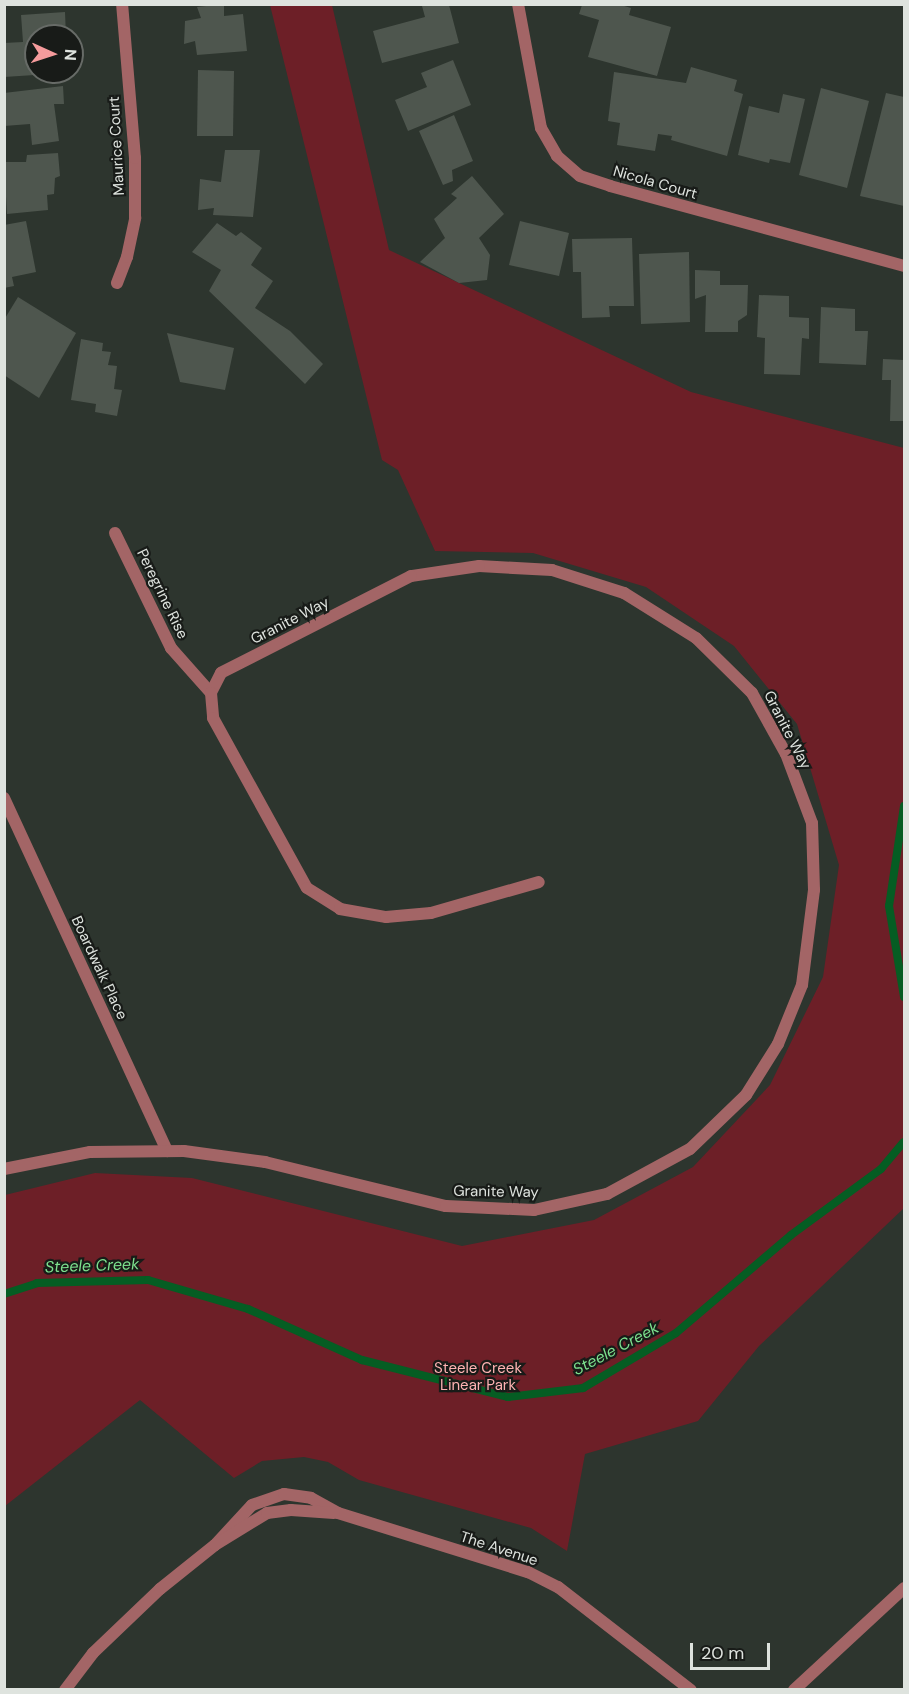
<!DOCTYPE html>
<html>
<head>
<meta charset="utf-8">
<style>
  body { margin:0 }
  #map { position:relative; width:909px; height:1694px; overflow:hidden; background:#2d352e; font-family:"DM Sans",sans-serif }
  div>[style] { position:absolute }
  .green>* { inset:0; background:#6d1f27 }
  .stream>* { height:8px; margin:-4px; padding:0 4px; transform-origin:4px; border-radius:4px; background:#055d23 }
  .building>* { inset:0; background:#4e564e }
  .service>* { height:12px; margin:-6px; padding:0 6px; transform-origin:6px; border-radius:6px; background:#a36566 }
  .minor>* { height:12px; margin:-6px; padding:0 6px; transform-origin:6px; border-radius:6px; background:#a36566 }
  span { translate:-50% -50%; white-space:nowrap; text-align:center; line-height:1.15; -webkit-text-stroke:4.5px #181b18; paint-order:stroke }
  .street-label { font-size:15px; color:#dee3de }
  .park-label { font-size:15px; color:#feb2b2 }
  .water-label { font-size:16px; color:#7de18e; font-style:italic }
  .frame { position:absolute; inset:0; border:6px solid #dee3de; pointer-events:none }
  .north { position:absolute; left:24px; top:24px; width:60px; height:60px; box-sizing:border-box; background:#181b18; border:2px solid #676b67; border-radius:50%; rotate:93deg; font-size:16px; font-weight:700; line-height:24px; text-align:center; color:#dee3de }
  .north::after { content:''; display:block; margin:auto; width:21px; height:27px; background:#f59b9c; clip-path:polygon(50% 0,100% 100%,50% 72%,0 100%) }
  .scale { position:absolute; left:690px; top:1643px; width:80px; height:27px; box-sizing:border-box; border:3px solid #dee3de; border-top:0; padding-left:8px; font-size:18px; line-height:21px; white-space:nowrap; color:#dee3de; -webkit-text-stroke:4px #181b18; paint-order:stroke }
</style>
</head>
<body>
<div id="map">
  <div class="green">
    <div style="clip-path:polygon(270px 5px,332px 5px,389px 250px,691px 392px,904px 448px,904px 1208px,759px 1346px,698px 1421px,585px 1454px,567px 1551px,531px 1528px,359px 1480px,328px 1462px,304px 1457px,262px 1461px,234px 1478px,140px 1400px,5px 1506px,5px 1195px,95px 1173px,192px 1178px,462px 1246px,594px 1220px,693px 1167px,770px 1085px,823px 977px,839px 865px,797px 724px,734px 646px,646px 587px,533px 553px,435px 551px,398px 470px,382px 460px)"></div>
  </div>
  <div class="stream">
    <div style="left:904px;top:806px;width:101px;rotate:98.5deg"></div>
    <div style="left:889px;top:906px;width:92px;rotate:80.6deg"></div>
    <div style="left:4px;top:1294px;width:35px;rotate:-18deg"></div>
    <div style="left:37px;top:1283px;width:111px;rotate:-1.5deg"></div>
    <div style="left:148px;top:1280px;width:104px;rotate:16.2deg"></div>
    <div style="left:248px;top:1309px;width:125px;rotate:24.1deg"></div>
    <div style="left:362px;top:1360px;width:151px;rotate:14.2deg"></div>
    <div style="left:508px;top:1397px;width:76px;rotate:-6.8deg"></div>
    <div style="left:583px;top:1388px;width:108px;rotate:-30.6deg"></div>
    <div style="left:676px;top:1333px;width:151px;rotate:-40.4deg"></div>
    <div style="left:791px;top:1235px;width:112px;rotate:-36.3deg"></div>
    <div style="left:881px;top:1169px;width:35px;rotate:-50deg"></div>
  </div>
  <div class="building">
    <div style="clip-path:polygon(224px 4px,224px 16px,243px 14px,247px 51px,197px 55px,195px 41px,184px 44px,185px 21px,201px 18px,197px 7px)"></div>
    <div style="clip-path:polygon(428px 5px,449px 5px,459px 43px,382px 63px,373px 31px,425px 17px,422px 6px)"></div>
    <div style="clip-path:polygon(582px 5px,621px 5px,631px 8px,629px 15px,671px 27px,657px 76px,588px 57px,599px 20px,579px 14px)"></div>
    <div style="clip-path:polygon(65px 12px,66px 36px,36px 36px,36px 72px,50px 74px,4px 77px,4px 43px,23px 42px,21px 15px)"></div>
    <div style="clip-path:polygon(453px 60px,471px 105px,408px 131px,395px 100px,427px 87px,421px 73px)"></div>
    <div style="clip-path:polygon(691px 67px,737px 80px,734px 91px,743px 94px,727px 156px,671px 140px,672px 136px,658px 134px,655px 151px,617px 145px,620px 123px,608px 121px,614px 72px,686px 83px)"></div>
    <div style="clip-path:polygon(198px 70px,234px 71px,233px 136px,197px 136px)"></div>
    <div style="clip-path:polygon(63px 86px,64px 104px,54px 104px,59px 141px,32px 145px,30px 124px,4px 126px,4px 93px)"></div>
    <div style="clip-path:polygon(821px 88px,869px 101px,847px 188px,799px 175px)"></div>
    <div style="clip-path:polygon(886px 93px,904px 97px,904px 206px,860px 196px)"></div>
    <div style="clip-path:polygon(783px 94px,805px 99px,790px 163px,770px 159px,769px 163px,738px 155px,749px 106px,779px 113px)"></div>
    <div style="clip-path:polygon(454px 115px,473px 161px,452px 170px,453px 181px,443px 185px,419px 131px)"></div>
    <div style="clip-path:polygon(225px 150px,260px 150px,253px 217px,213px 215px,214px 208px,198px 210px,200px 179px,221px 182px)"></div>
    <div style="clip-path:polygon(58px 153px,60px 176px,55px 178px,54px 194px,47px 195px,48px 210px,7px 214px,4px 162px,26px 162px,27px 155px)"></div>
    <div style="clip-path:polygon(472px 176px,504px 214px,479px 238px,490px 255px,487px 280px,459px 283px,420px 262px,445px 238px,434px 219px,457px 198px,451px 194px)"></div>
    <div style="clip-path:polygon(26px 221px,36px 272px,12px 277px,14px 286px,4px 288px,4px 225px)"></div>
    <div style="clip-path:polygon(520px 221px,569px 233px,559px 276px,509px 265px)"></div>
    <div style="clip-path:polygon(217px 223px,236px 236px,241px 232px,262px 248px,251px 265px,273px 281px,255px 308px,290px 331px,323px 364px,305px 384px,209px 291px,221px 270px,192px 252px)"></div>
    <div style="clip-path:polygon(632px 238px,634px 306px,609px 306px,610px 317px,582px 318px,581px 272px,573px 272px,572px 239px)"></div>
    <div style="clip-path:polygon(689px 252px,690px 322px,641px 324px,639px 254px)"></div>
    <div style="clip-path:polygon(695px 270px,720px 271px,720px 285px,748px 285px,747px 315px,738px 321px,738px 332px,705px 332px,706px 295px,695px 299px)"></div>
    <div style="clip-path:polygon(759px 295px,789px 296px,789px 317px,809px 318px,809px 339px,802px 338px,800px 375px,764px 374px,765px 338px,757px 337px)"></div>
    <div style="clip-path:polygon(18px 297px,76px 333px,39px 398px,4px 375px,4px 320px)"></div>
    <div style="clip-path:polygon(821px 307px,855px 309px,855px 331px,868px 331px,866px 365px,819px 363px)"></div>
    <div style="clip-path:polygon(167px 333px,234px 348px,225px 390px,180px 382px)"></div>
    <div style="clip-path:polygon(81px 339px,103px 343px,102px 351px,111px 352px,108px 365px,117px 366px,114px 389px,122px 390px,117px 416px,95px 412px,96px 404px,71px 400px)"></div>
    <div style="clip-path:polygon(883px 359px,904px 360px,904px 421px,890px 421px,891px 380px,882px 380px)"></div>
  </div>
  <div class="service">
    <div style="left:115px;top:533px;width:128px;rotate:64deg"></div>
    <div style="left:171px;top:648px;width:60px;rotate:48.4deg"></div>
  </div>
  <div class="minor">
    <div style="left:518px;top:4px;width:126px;rotate:79.5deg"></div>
    <div style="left:541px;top:128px;width:32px;rotate:60deg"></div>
    <div style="left:557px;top:156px;width:30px;rotate:41deg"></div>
    <div style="left:580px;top:176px;width:32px;rotate:18deg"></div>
    <div style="left:610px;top:186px;width:305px;rotate:15.2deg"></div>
    <div style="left:117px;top:283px;width:28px;rotate:-69deg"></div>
    <div style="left:127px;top:257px;width:40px;rotate:-78deg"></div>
    <div style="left:135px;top:218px;width:60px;rotate:-90deg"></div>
    <div style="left:135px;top:158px;width:155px;rotate:-94.8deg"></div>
    <div style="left:4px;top:798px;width:389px;rotate:65.2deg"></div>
    <div style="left:4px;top:1169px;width:88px;rotate:-11.2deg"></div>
    <div style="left:90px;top:1152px;width:94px;rotate:-0.6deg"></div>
    <div style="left:184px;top:1151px;width:82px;rotate:7.7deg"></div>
    <div style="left:265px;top:1162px;width:186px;rotate:13.7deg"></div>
    <div style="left:446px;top:1206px;width:88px;rotate:2.6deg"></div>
    <div style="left:534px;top:1210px;width:75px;rotate:-12.4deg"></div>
    <div style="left:607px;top:1194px;width:94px;rotate:-28.5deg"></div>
    <div style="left:690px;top:1149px;width:78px;rotate:-44deg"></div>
    <div style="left:746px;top:1095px;width:60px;rotate:-57.9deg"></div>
    <div style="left:778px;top:1044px;width:64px;rotate:-67.9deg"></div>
    <div style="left:802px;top:985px;width:96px;rotate:-82.8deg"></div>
    <div style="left:814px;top:890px;width:67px;rotate:-91.7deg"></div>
    <div style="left:812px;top:823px;width:74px;rotate:-110.6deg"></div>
    <div style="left:786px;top:754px;width:70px;rotate:-119.1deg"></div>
    <div style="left:752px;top:693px;width:78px;rotate:-135.5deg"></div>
    <div style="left:696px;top:638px;width:85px;rotate:-148deg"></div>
    <div style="left:624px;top:593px;width:76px;rotate:-162.3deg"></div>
    <div style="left:552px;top:570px;width:73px;rotate:-176.9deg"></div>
    <div style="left:479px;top:566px;width:69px;rotate:171.6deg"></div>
    <div style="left:411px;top:576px;width:213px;rotate:153deg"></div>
    <div style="left:221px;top:673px;width:22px;rotate:117deg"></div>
    <div style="left:211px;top:693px;width:25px;rotate:85deg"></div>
    <div style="left:213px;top:718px;width:194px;rotate:61.1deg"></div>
    <div style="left:307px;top:888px;width:39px;rotate:32deg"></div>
    <div style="left:340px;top:909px;width:47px;rotate:9.9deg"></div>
    <div style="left:386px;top:917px;width:45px;rotate:-5.1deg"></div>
    <div style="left:431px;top:913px;width:112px;rotate:-16deg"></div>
    <div style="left:215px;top:1545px;width:54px;rotate:-47.2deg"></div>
    <div style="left:252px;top:1505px;width:34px;rotate:-19deg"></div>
    <div style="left:284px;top:1494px;width:27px;rotate:8deg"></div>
    <div style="left:311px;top:1498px;width:31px;rotate:29deg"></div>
    <div style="left:338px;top:1513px;width:199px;rotate:17.3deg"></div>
    <div style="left:528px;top:1572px;width:34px;rotate:27deg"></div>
    <div style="left:558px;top:1587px;width:168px;rotate:37.8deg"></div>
    <div style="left:65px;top:1690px;width:46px;rotate:-52.9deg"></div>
    <div style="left:93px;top:1653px;width:93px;rotate:-43.7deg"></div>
    <div style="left:160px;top:1589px;width:70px;rotate:-38.7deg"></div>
    <div style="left:215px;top:1545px;width:61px;rotate:-31.6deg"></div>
    <div style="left:267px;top:1513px;width:24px;rotate:-7deg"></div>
    <div style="left:291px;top:1510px;width:43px;rotate:4deg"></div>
    <div style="left:794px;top:1690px;width:150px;rotate:-42.8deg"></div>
  </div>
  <div class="street-label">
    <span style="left:117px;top:146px;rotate:-93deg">Maurice Court</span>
    <span style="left:655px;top:183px;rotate:16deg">Nicola Court</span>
    <span style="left:162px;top:594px;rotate:64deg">Peregrine Rise</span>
    <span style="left:290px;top:621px;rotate:-27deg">Granite Way</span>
    <span style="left:787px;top:730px;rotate:63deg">Granite Way</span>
    <span style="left:99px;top:968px;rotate:65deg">Boardwalk Place</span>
    <span style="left:496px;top:1192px;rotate:1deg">Granite Way</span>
    <span style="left:499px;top:1549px;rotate:18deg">The Avenue</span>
  </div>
  <div class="park-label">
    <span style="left:478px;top:1377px">Steele Creek<br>Linear Park</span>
  </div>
  <div class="water-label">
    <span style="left:92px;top:1266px;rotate:-2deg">Steele Creek</span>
    <span style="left:616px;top:1349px;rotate:-28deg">Steele Creek</span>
  </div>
  <div class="frame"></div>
  <div class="north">N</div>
  <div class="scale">20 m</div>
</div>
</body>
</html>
